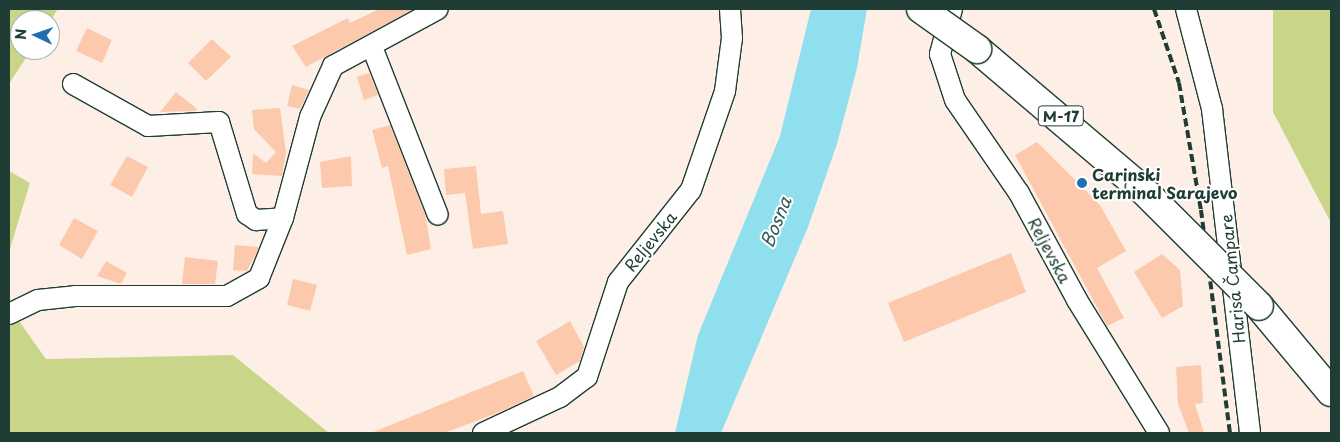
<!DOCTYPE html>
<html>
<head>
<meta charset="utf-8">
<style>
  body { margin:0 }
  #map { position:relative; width:1340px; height:442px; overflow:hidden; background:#feefe6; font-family:"Playpen Sans",sans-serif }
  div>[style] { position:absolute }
  .green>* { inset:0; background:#c9d68a }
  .water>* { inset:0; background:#90dfef }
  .building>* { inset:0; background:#fcc9ad }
  .roads { filter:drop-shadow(1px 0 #1f3d34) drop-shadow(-1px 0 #1f3d34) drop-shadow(0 1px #1f3d34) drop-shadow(0 -1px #1f3d34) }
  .minor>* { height:20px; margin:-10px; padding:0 10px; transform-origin:10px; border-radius:10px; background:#fff }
  .primary>* { height:28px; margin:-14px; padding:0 14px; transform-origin:14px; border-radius:14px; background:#fff }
  .rail>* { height:4px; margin-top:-2px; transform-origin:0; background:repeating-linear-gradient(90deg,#1f3d34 0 8px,transparent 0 12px) }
  .bridges { filter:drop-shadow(1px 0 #1f3d34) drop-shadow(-1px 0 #1f3d34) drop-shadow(0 1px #1f3d34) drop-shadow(0 -1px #1f3d34) }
  .primary-bridge>* { height:28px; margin:-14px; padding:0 14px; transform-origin:14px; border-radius:14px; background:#fff }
  .dots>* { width:14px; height:14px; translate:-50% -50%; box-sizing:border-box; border:2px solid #fff; border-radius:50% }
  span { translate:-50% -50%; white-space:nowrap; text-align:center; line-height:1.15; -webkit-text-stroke:4px #fff; paint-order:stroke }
  .shield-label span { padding:1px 4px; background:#fff; border:1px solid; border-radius:4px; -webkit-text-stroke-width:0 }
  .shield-label { font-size:15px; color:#1f3d34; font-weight:700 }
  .poi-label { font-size:16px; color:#1f3d34; font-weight:700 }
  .left { translate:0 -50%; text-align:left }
  .street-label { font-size:16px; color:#1f3d34 }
  .water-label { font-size:18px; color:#365d59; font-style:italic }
  .frame { position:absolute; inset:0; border:10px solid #1f3d34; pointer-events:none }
  .north { position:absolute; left:10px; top:10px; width:50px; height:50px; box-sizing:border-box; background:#fff; border:1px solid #a5b1ae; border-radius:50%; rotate:273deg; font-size:14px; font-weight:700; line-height:20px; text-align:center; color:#1f3d34 }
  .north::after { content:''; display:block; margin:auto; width:18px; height:22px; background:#1f6fb2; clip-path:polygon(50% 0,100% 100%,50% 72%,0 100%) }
</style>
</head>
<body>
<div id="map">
  <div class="green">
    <div style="clip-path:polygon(9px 9px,58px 9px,50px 21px,20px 20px,20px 50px,31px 50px,9px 84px)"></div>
    <div style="clip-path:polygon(1273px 9px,1331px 9px,1331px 223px,1273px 112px)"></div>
    <div style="clip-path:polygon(9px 171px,30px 183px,9px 252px)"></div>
    <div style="clip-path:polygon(9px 307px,46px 359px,233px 355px,329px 433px,9px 433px)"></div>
  </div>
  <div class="water">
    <div style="clip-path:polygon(811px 9px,867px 9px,857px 68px,837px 144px,808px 227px,721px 433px,675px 433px,698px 335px,780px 136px)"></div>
  </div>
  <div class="building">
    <div style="clip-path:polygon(379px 9px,414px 9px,306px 67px,292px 46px,348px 18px,350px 23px)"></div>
    <div style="clip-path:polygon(87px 28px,112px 40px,102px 63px,76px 51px)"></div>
    <div style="clip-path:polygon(212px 39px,231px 57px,206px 81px,188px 63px)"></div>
    <div style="clip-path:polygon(369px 73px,378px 95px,364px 100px,357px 77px)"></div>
    <div style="clip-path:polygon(292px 85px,309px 90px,300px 109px,287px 106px)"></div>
    <div style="clip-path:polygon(176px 92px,197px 109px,195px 111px,160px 112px)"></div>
    <div style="clip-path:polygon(280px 108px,286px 152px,282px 176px,252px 174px,253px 153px,266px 163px,276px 152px,254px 129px,252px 110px)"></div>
    <div style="clip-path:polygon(390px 125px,425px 214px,431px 249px,407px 255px,388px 166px,382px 168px,372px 130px)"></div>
    <div style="clip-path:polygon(1037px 142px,1100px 205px,1126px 251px,1097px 268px,1124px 318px,1107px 326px,1015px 155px)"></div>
    <div style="clip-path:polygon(127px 156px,148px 167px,132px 197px,110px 185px)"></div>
    <div style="clip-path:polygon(351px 156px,352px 186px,322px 188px,320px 162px)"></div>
    <div style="clip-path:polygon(476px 166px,481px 214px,503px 211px,508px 244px,473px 249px,465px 193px,446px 195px,444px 169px)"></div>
    <div style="clip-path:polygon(74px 218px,98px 231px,82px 259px,59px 245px)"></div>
    <div style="clip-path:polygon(235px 245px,259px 247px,247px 271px,233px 270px)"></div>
    <div style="clip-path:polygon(1011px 253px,1026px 292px,904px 342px,888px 303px)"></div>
    <div style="clip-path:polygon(1162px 254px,1180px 270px,1183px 306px,1162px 318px,1134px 272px)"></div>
    <div style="clip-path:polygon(185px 257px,218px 261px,215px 284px,182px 284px)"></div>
    <div style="clip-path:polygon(106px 261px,127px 273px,121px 284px,97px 276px)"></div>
    <div style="clip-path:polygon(293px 279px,317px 285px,310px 311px,287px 305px)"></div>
    <div style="clip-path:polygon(570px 321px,584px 347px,580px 361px,556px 375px,536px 341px)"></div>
    <div style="clip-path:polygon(1201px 365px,1203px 403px,1195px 404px,1204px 433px,1189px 433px,1178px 404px,1176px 367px)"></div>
    <div style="clip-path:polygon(523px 371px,534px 396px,495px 414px,444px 433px,371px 433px)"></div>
  </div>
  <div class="roads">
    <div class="minor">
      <div style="left:952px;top:9px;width:47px;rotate:104.9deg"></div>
      <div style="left:940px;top:54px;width:48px;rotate:71.9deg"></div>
      <div style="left:955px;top:100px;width:113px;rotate:55.5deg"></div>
      <div style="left:1019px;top:193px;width:122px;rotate:61.5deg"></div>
      <div style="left:1077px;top:300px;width:156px;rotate:58.3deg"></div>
      <div style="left:1186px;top:9px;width:103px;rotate:75.4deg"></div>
      <div style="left:1212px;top:109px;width:326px;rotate:83.3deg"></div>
      <div style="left:372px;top:47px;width:180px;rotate:68.6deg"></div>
      <div style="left:73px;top:84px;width:86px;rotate:29.2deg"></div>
      <div style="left:148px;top:126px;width:71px;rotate:-3.2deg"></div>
      <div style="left:219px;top:122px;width:96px;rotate:73.1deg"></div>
      <div style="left:247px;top:214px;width:11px;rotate:34deg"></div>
      <div style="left:256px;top:220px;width:27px;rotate:-4deg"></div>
      <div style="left:9px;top:314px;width:32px;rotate:-26deg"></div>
      <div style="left:38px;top:300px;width:37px;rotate:-6deg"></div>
      <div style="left:75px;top:296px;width:152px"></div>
      <div style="left:227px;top:296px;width:37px;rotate:-29deg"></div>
      <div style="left:259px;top:278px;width:65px;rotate:-68.2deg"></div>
      <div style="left:283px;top:218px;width:105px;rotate:-75deg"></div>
      <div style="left:310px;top:117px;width:56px;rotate:-65.7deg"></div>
      <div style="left:333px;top:66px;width:119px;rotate:-28.5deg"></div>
      <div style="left:483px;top:433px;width:85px;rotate:-25.1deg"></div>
      <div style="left:560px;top:397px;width:34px;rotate:-37deg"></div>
      <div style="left:587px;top:377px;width:100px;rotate:-71.9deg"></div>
      <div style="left:618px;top:282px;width:117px;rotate:-51.6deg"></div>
      <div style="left:691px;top:190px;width:105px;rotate:-71deg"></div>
      <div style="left:725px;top:91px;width:53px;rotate:-82.5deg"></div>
      <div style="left:732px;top:38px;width:29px;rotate:-94deg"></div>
    </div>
    <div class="primary">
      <div style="left:977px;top:49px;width:214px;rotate:40.3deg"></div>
      <div style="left:1259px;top:306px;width:112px;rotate:50.1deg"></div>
    </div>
  </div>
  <div class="rail">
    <div style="left:1154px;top:9px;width:78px;rotate:71.3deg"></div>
    <div style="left:1179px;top:83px;width:129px;rotate:80.2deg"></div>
    <div style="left:1201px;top:210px;width:225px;rotate:82.6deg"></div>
  </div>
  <div class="bridges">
    <div class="primary-bridge">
      <div style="left:921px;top:9px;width:69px;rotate:35.5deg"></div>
      <div style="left:1140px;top:187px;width:168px;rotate:45deg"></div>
    </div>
  </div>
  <div class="dots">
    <div style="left:1082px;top:183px;background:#1f6fb2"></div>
  </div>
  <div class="shield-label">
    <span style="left:1061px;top:116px">M-17</span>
  </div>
  <div class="poi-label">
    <span class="left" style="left:1092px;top:183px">Carinski<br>terminal Sarajevo</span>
  </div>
  <div class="street-label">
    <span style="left:650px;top:241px;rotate:-51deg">Reljevska</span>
    <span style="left:1050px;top:250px;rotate:62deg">Reljevska</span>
    <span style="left:1232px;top:279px;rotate:-96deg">Harisa Čampare</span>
  </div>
  <div class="water-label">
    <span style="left:776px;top:222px;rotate:-68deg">Bosna</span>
  </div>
  <div class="frame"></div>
  <div class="north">N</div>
</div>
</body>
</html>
